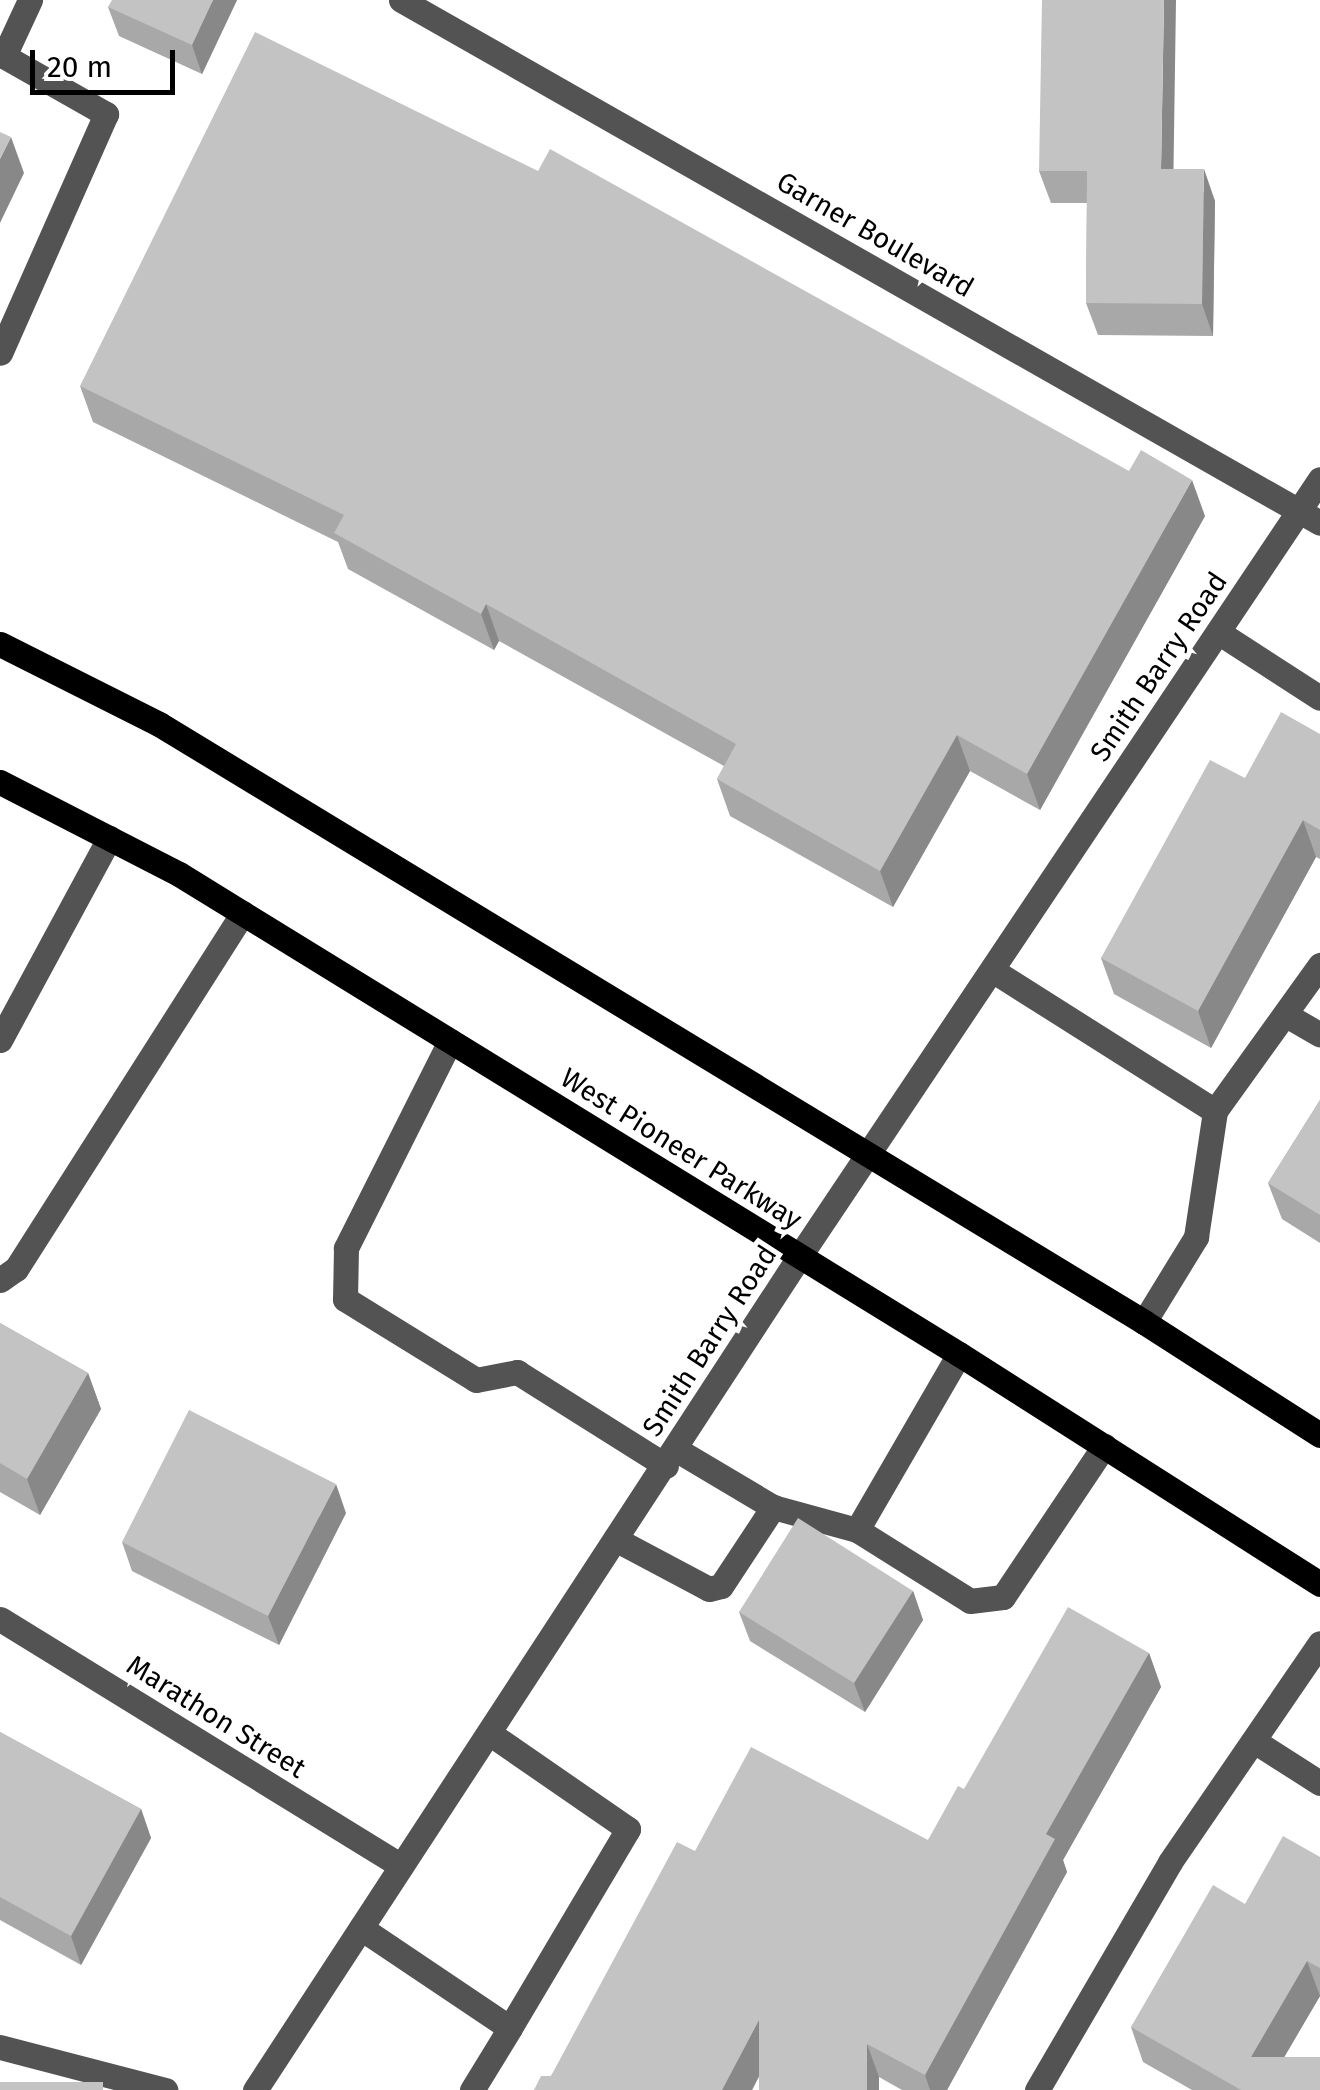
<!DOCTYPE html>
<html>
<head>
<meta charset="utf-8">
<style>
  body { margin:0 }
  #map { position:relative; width:1320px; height:2090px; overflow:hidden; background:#fff; font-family:"Fira Sans",sans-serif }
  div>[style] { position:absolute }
  .minor>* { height:25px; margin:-12.5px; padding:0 12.5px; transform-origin:12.5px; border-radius:12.5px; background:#535353 }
  .major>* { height:25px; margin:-12.5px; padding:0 12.5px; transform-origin:12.5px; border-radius:12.5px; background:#000 }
  .wall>* { inset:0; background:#a8a8a8 }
  .shaded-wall>* { inset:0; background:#888 }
  .building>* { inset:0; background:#c3c3c3 }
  span { translate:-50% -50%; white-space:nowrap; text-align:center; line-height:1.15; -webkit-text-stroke:10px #fff; paint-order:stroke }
  .street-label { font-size:28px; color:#000 }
  .scale { position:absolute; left:30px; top:50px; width:145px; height:45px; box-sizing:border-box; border:5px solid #000; border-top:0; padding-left:12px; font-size:30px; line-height:35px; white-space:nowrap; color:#000; -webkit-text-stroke:8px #fff; paint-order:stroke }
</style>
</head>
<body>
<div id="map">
  <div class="minor">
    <div style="left:401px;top:0;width:1057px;rotate:29.64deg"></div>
    <div style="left:0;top:54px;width:122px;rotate:29.5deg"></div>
    <div style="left:106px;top:114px;width:261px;rotate:113.9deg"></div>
    <div style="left:4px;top:56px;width:62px;rotate:-65.1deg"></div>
    <div style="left:1218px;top:632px;width:121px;rotate:32.9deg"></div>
    <div style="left:992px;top:970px;width:264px;rotate:32.3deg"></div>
    <div style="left:1286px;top:1015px;width:39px;rotate:30deg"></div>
    <div style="left:0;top:1040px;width:230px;rotate:-61.6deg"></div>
    <div style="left:450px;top:1041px;width:232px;rotate:116.7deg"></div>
    <div style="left:346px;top:1248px;width:51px;rotate:91.1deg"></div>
    <div style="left:345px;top:1299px;width:154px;rotate:31.7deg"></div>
    <div style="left:476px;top:1380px;width:42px;rotate:-11deg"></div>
    <div style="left:517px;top:1372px;width:176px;rotate:32.2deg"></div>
    <div style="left:0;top:1280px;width:19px;rotate:-35deg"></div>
    <div style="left:16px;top:1269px;width:422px;rotate:-57.5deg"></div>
    <div style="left:1144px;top:1322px;width:100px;rotate:-58.5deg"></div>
    <div style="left:1196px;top:1237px;width:127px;rotate:-81.4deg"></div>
    <div style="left:1215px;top:1111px;width:180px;rotate:-54.3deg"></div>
    <div style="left:677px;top:1450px;width:112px;rotate:30.7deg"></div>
    <div style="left:857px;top:1530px;width:203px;rotate:-59.9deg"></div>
    <div style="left:615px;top:1539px;width:106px;rotate:28deg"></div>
    <div style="left:709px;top:1589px;width:12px;rotate:-14deg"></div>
    <div style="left:721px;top:1586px;width:95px;rotate:-56.6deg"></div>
    <div style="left:773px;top:1507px;width:87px;rotate:15.3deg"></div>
    <div style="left:857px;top:1530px;width:133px;rotate:32.1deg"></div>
    <div style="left:970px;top:1601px;width:33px;rotate:-7deg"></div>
    <div style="left:1003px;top:1597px;width:182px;rotate:-56.2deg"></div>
    <div style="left:0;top:1619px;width:471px;rotate:31.6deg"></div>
    <div style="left:489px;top:1733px;width:169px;rotate:34.6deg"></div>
    <div style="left:628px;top:1829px;width:231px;rotate:120.7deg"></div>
    <div style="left:1254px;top:1741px;width:78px;rotate:32.5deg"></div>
    <div style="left:361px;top:1928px;width:179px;rotate:33.9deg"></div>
    <div style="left:510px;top:2028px;width:73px;rotate:121.5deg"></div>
    <div style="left:0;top:2047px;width:171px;rotate:14.6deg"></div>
    <div style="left:255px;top:2090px;width:995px;rotate:-56.85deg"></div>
    <div style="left:799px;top:1257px;width:936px;rotate:-56.19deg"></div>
    <div style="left:1037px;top:2090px;width:264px;rotate:-59.7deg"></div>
    <div style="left:1170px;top:1862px;width:265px;rotate:-55.6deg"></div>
  </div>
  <div class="major">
    <div style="left:0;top:644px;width:178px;rotate:26.7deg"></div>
    <div style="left:159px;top:724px;width:1152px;rotate:31.26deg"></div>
    <div style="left:1144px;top:1322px;width:209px;rotate:32.7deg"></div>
    <div style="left:0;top:782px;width:201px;rotate:27.2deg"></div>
    <div style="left:179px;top:874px;width:916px;rotate:31.61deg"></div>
    <div style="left:959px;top:1354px;width:428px;rotate:32.5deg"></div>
  </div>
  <div class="wall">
    <div style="clip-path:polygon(237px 0,202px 74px,119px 36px,108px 7px)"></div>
    <div style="clip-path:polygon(1174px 169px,1215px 201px,1213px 336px,1098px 335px,1086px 303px,1087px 203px,1051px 203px,1039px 171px)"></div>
    <div style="clip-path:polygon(80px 386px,1205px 516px,1040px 810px,970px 771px,893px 907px,730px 816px,717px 779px,724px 766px,499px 641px,494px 650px,348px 569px,338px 542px,93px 422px)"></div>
    <div style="clip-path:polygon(1320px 734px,1320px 859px,1316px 857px,1211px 1048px,1114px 994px,1101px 958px,1245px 778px)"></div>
    <div style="clip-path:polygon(1320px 1100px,1320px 1243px,1282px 1219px,1268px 1183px)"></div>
    <div style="clip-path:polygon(0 1323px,88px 1373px,101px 1409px,40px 1515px,0 1492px)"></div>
    <div style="clip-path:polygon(346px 1513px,279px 1645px,132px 1571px,122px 1542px)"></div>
    <div style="clip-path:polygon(913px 1591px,923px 1620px,865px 1712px,750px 1641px,739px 1612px)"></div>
    <div style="clip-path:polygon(1149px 1653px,1161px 1687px,1063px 1860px,1067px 1872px,947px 2090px,902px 2090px,879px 2077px,879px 2090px,759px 2076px,752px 2090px,534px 2090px,551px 2076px,695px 1851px,928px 1840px,964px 1789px)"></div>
    <div style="clip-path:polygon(0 1732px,141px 1809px,151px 1838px,81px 1965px,0 1920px)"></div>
    <div style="clip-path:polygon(1320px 1857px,1320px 1996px,1284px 2057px,1320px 2090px,1192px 2090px,1143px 2062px,1131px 2027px,1245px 1904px)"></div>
  </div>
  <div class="shaded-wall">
    <div style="clip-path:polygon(213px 0,237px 0,202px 74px,192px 45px)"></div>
    <div style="clip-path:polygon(1164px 0,1176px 0,1173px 201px,1161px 169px)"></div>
    <div style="clip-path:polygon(11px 137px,24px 173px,0 223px,0 159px)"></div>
    <div style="clip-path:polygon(1204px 169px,1215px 201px,1213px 336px,1202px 304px)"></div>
    <div style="clip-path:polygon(1192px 480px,1205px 516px,1040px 810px,1027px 774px)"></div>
    <div style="clip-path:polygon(486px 604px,499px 641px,494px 650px,481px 614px)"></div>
    <div style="clip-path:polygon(957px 735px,970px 771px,893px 907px,880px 871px)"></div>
    <div style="clip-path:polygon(1303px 820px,1316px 857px,1211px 1048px,1198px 1011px)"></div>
    <div style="clip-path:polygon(88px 1373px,101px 1409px,40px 1515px,27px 1479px)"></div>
    <div style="clip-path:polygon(336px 1484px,346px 1513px,279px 1645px,268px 1616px)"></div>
    <div style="clip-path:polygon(913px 1591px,923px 1620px,865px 1712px,854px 1683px)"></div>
    <div style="clip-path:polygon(1149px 1653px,1161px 1687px,1063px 1860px,1067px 1872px,947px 2090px,930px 2090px,925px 2075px,1046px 1834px)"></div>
    <div style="clip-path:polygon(141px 1809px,151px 1838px,81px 1965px,71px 1936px)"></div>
    <div style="clip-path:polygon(1307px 1961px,1320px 1996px,1265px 2090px,1251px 2057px)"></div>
    <div style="clip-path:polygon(759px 2020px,771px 2053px,752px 2090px,722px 2090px)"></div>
    <div style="clip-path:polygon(867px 2044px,879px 2077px,879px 2090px,867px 2090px)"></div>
  </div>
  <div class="building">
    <div style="clip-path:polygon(112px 0,213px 0,192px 45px,108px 7px)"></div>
    <div style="clip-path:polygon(1042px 0,1164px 0,1161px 169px,1204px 169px,1202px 304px,1086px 303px,1087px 171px,1039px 171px)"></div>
    <div style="clip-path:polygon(255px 32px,538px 171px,550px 149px,1129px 471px,1141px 450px,1192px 480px,1027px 774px,957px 735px,880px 871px,717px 779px,736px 744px,486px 604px,481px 614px,334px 533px,344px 515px,80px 386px)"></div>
    <div style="clip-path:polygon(0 132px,11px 137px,0 159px)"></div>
    <div style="clip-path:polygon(1281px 712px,1320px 734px,1320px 830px,1303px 820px,1198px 1011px,1101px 958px,1210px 760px,1245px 778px)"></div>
    <div style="clip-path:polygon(1320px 1100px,1320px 1215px,1268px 1183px)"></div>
    <div style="clip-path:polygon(0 1323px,88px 1373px,27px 1479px,0 1463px)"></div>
    <div style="clip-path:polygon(189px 1410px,336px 1484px,268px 1616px,122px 1542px)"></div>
    <div style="clip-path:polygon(798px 1518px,913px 1591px,854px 1683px,739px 1612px)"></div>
    <div style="clip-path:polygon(1068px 1607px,1149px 1653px,1046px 1834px,1055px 1839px,925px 2075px,867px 2044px,867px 2090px,759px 2090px,759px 2020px,722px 2090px,534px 2090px,541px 2076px,551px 2076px,677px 1842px,695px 1851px,751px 1747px,928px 1840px,958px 1786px,964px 1789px)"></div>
    <div style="clip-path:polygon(0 1732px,141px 1809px,71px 1936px,0 1897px)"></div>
    <div style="clip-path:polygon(1283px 1836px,1320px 1857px,1320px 1968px,1307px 1961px,1251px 2057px,1320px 2057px,1320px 2090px,1241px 2090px,1131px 2027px,1213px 1885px,1245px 1904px)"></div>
    <div style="clip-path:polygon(0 2082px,103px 2082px,103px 2090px,0 2090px)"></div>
  </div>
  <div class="street-label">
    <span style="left:875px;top:235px;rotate:30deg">Garner Boulevard</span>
    <span style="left:1159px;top:667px;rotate:-56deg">Smith Barry Road</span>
    <span style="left:681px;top:1149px;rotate:32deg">West Pioneer Parkway</span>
    <span style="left:710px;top:1341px;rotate:-57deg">Smith Barry Road</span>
    <span style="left:216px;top:1717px;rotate:32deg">Marathon Street</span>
  </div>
  <div class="scale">20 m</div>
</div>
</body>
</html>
